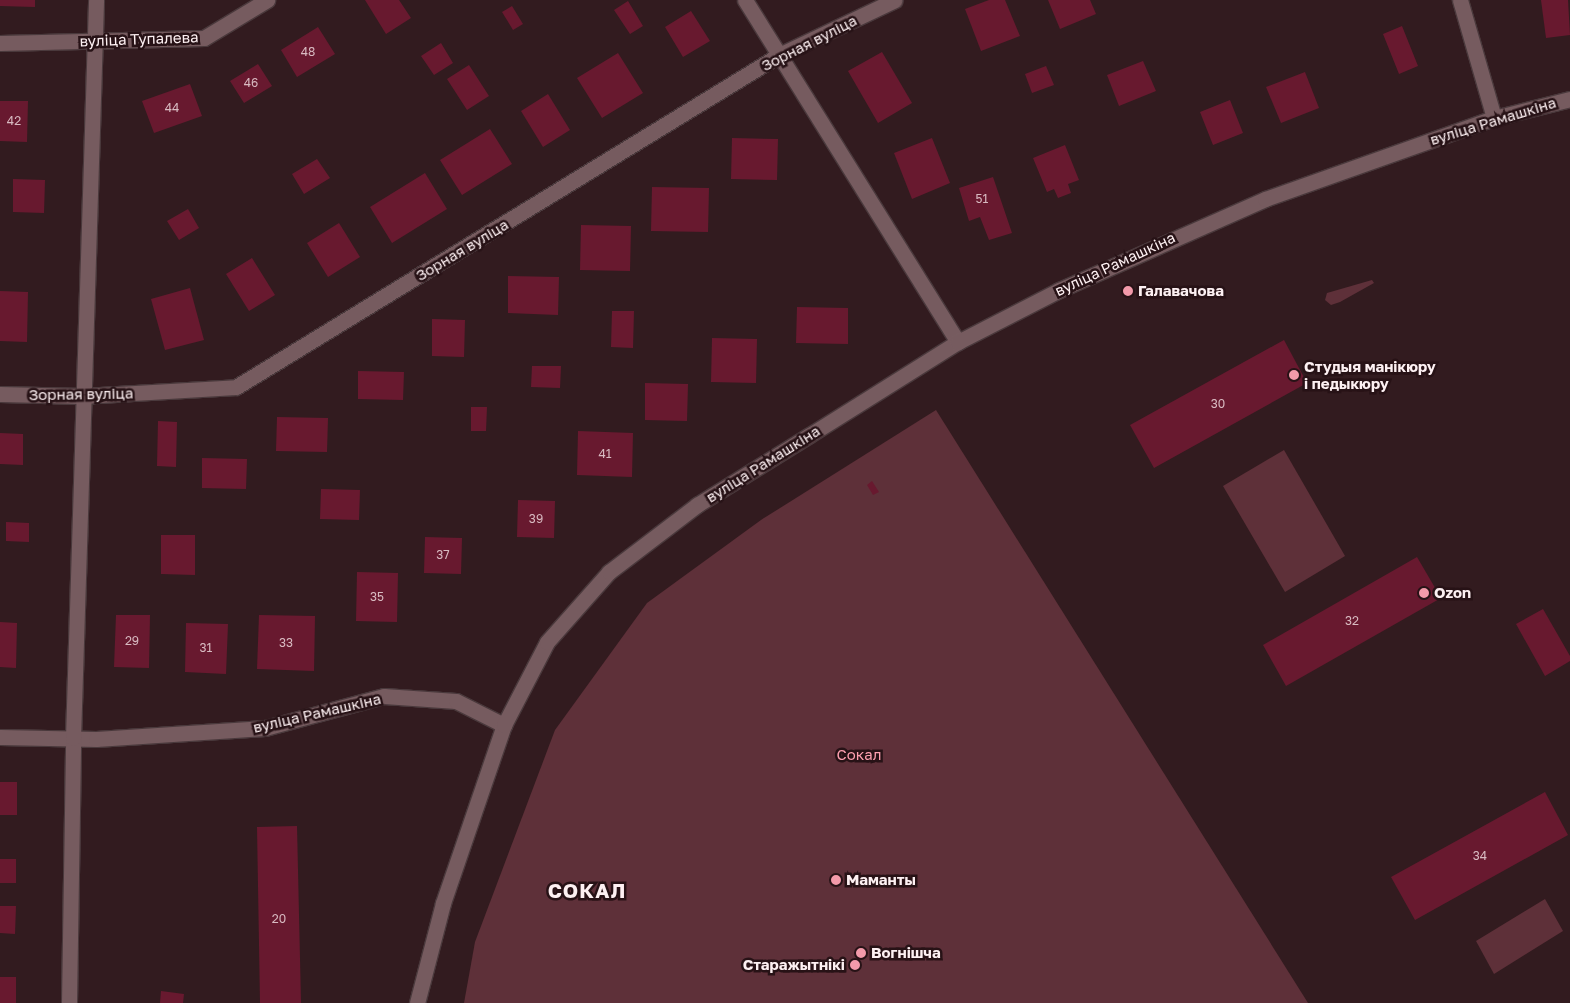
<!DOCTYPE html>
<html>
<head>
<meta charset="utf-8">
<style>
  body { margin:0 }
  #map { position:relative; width:1570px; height:1003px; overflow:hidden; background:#321b1f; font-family:"Golos Text",sans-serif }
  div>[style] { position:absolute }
  .green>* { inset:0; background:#5e3039 }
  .building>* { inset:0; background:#68192f }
  .roads { filter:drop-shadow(1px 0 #4a393c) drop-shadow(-1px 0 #4a393c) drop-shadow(0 1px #4a393c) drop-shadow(0 -1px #4a393c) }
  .minor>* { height:15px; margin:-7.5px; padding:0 7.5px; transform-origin:7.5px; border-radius:7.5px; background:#765b5f }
  .dots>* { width:14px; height:14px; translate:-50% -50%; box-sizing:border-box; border:2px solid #271216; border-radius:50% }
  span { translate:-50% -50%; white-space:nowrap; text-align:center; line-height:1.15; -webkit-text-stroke:5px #271216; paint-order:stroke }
  .number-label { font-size:12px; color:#d8bac1 }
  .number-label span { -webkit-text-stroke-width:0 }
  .street-label { font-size:15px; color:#fdf0f2 }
  .poi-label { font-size:15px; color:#fdf0f2; font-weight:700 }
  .left { translate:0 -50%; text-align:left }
  .right { translate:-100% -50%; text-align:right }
  .park-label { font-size:15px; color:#fd9faf }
  .district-label { font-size:20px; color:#fdf0f2; font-weight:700; letter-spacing:1px }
</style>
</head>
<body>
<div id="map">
  <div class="green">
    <div style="clip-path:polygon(1372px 280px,1374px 283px,1340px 302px,1331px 305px,1325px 300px,1327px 293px)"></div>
    <div style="clip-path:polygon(936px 410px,1308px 1003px,464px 1003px,475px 942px,555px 730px,647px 603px,761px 520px)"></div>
    <div style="clip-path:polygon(1284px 450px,1345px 556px,1285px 592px,1223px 486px)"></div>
    <div style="clip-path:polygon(1545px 899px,1563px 931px,1494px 974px,1476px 941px)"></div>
  </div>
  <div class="building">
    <div style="clip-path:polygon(0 0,35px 0,35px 7px,0 6px)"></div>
    <div style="clip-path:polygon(365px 0,399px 0,411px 18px,386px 34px)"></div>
    <div style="clip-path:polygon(989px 0,1005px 0,1020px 36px,981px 51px,965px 9px)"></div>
    <div style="clip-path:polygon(1048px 0,1090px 0,1096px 14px,1060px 29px)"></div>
    <div style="clip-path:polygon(1541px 0,1568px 0,1570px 35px,1546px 38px)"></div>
    <div style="clip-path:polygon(628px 1px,643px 26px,630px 34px,614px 10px)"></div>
    <div style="clip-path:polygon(512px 6px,523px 24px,513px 30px,502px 12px)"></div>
    <div style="clip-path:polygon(691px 11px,710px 41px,683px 57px,665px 27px)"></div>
    <div style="clip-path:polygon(1402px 26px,1418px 66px,1399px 74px,1383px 34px)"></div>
    <div style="clip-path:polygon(318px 27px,335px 54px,297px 77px,281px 50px)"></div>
    <div style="clip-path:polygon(441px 43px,453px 63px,434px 75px,421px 56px)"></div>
    <div style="clip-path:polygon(882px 52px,912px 103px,878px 123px,848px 71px)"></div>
    <div style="clip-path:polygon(618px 53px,643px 93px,602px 118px,577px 78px)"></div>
    <div style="clip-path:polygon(1143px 61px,1156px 91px,1119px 106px,1107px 75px)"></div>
    <div style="clip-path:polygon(258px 64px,272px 86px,244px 103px,230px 81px)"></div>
    <div style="clip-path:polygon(469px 65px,489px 96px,467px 110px,447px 79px)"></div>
    <div style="clip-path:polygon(1046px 66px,1054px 85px,1032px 93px,1025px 74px)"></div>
    <div style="clip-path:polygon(1305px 72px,1319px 108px,1281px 123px,1266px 87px)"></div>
    <div style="clip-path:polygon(190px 84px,202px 116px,154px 133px,142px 101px)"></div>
    <div style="clip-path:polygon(548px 94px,570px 130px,543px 147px,521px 111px)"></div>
    <div style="clip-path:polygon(1230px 100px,1243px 133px,1213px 145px,1200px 112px)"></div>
    <div style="clip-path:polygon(0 101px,28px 101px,27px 142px,0 141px)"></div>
    <div style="clip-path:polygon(490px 129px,512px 164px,462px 195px,440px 160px)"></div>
    <div style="clip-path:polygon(732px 138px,778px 139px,777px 180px,731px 179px)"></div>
    <div style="clip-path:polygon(932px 138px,950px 183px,912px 199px,894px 153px)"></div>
    <div style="clip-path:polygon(1065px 145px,1079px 180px,1068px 184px,1071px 193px,1058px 198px,1054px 189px,1047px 192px,1033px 158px)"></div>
    <div style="clip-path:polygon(317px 159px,330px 178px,304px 194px,292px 174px)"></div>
    <div style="clip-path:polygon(425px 173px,447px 209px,392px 243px,370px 207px)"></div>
    <div style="clip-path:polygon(993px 177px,1012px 233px,989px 240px,980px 217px,969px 221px,959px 188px)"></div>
    <div style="clip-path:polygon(13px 179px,45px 180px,44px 213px,13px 212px)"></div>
    <div style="clip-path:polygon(652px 187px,709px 188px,708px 232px,651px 231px)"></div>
    <div style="clip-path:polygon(188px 209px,199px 228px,179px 240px,167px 221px)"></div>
    <div style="clip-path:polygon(339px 223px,360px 257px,328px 277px,307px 243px)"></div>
    <div style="clip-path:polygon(581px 225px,631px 226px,630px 271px,580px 270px)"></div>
    <div style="clip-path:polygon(252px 258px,275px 295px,249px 311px,226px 274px)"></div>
    <div style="clip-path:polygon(508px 276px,559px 277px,558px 315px,508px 313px)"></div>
    <div style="clip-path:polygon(190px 288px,204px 340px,165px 350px,151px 299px)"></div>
    <div style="clip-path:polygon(0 291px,28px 292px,27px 342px,0 341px)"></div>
    <div style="clip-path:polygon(797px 307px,848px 308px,848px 344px,796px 343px)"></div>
    <div style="clip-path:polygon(612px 311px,634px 311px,633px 348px,611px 347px)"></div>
    <div style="clip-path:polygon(432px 319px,465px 320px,464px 357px,432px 356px)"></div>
    <div style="clip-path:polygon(712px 338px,757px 339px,756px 383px,711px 382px)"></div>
    <div style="clip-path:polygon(1284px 340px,1307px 383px,1154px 468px,1130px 425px)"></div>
    <div style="clip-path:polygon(532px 366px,561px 366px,560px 388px,531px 387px)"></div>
    <div style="clip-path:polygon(358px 371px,404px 372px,403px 400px,358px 399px)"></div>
    <div style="clip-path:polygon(645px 383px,688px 384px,687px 421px,645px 420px)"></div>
    <div style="clip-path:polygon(471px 407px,487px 407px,486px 431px,471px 431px)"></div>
    <div style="clip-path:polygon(277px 417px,328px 418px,327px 452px,276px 451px)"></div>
    <div style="clip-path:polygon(158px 421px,177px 422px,176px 467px,157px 466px)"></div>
    <div style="clip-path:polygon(578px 431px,633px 433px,632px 477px,577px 475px)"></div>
    <div style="clip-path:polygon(0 433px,23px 434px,23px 465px,0 464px)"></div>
    <div style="clip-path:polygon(202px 458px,247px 459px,246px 489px,202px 488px)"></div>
    <div style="clip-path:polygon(872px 481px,879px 492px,873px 495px,867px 485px)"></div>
    <div style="clip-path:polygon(321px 489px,360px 490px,359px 520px,320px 519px)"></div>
    <div style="clip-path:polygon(518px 500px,555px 501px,554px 538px,517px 537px)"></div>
    <div style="clip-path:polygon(6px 522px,29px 523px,29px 542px,6px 541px)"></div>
    <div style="clip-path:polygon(161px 535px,195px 535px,195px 575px,161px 574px)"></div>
    <div style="clip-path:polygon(425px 537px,462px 538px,461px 574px,424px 573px)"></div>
    <div style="clip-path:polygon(1417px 557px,1441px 598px,1286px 686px,1263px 645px)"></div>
    <div style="clip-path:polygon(357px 572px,398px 573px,397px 622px,356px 621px)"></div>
    <div style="clip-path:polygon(1543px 609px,1570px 656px,1570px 661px,1545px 676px,1516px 624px)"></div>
    <div style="clip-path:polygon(116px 615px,150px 615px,149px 668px,114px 667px)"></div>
    <div style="clip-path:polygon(259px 615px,315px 616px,314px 671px,257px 669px)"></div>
    <div style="clip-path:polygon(0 622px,17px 623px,16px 668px,0 667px)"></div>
    <div style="clip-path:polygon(186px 623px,228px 624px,226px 674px,185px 672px)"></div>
    <div style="clip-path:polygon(0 782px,17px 782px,17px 815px,0 815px)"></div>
    <div style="clip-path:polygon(1545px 792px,1568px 835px,1415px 920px,1391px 877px)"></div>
    <div style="clip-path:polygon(297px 826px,301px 1003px,260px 1003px,257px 827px)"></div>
    <div style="clip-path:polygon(0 859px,16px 859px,16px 883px,0 883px)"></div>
    <div style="clip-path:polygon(0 906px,16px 906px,15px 934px,0 933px)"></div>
    <div style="clip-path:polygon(0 977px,16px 977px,16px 1003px,0 1003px)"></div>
    <div style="clip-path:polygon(161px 991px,184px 994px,183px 1003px,160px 1003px)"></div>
  </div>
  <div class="roads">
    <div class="minor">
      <div style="left:745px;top:0;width:403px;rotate:58.1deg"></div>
      <div style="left:1460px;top:0;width:123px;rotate:73.9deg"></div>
      <div style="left:0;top:43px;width:204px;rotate:-1.4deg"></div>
      <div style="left:204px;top:38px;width:74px;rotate:-31.1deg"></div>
      <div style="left:0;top:394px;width:82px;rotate:1.4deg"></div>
      <div style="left:82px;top:396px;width:154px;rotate:-3.3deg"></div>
      <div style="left:236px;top:387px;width:636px;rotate:-31.44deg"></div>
      <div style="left:779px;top:55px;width:128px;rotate:-25.4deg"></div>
      <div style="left:0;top:737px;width:96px;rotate:1.2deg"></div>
      <div style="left:96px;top:739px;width:169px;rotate:-3.7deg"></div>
      <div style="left:265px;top:728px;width:123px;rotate:-15.1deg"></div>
      <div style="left:384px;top:696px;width:72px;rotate:4deg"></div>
      <div style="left:456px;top:701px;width:54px;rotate:26.6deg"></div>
      <div style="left:69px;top:1003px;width:265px;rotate:-89.1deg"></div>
      <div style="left:73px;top:738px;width:738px;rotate:-88.21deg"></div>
      <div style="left:417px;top:1003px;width:103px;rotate:-75.4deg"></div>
      <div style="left:443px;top:903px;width:188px;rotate:-71.1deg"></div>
      <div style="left:504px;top:725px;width:93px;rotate:-62.6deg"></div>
      <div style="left:547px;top:642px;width:94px;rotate:-48.5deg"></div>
      <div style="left:609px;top:572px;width:111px;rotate:-37.3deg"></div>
      <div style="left:697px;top:505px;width:131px;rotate:-31.9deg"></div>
      <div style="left:808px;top:436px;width:177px;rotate:-32.1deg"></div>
      <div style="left:958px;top:342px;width:114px;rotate:-27.2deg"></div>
      <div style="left:1059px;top:290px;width:225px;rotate:-23.8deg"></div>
      <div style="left:1265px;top:199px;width:243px;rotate:-19.5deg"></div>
      <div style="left:1494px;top:118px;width:78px;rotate:-14deg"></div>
    </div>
  </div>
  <div class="dots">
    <div style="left:1128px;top:291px;background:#f39aaa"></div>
    <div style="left:1294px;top:375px;background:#f39aaa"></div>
    <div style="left:1424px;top:593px;background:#f39aaa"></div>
    <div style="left:836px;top:880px;background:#f39aaa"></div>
    <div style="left:861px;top:953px;background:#f39aaa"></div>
    <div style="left:855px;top:965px;background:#f39aaa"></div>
  </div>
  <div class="number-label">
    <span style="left:308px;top:52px">48</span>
    <span style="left:251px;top:83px">46</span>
    <span style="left:172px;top:108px">44</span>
    <span style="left:14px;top:121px">42</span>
    <span style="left:982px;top:199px">51</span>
    <span style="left:1218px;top:404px">30</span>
    <span style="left:605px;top:454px">41</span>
    <span style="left:536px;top:519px">39</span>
    <span style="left:443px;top:555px">37</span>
    <span style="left:377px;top:597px">35</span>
    <span style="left:1352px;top:621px">32</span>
    <span style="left:132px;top:641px">29</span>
    <span style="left:286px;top:643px">33</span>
    <span style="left:206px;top:648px">31</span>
    <span style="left:1480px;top:856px">34</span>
    <span style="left:279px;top:919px">20</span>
  </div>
  <div class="street-label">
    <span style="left:139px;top:39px;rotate:-2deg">вуліца Тупалева</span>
    <span style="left:809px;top:43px;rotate:-27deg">Зорная вуліца</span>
    <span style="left:1493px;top:121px;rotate:-17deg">вуліца Рамашкіна</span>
    <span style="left:462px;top:250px;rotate:-31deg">Зорная вуліца</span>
    <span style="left:1115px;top:264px;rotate:-25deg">вуліца Рамашкіна</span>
    <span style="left:81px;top:394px;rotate:-1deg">Зорная вуліца</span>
    <span style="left:763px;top:464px;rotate:-32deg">вуліца Рамашкіна</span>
    <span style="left:317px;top:713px;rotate:-13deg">вуліца Рамашкіна</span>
  </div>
  <div class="poi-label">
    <span class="left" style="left:1138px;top:291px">Галавачова</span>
    <span class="left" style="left:1304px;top:375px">Студыя манікюру<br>і педыкюру</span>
    <span class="left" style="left:1434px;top:593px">Ozon</span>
    <span class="left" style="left:846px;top:880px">Маманты</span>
    <span class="left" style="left:871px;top:953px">Вогнішча</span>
    <span class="right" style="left:845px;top:965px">Старажытнікі</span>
  </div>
  <div class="park-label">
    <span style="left:859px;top:755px">Сокал</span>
  </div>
  <div class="district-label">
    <span style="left:587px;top:890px">СОКАЛ</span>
  </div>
</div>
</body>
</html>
